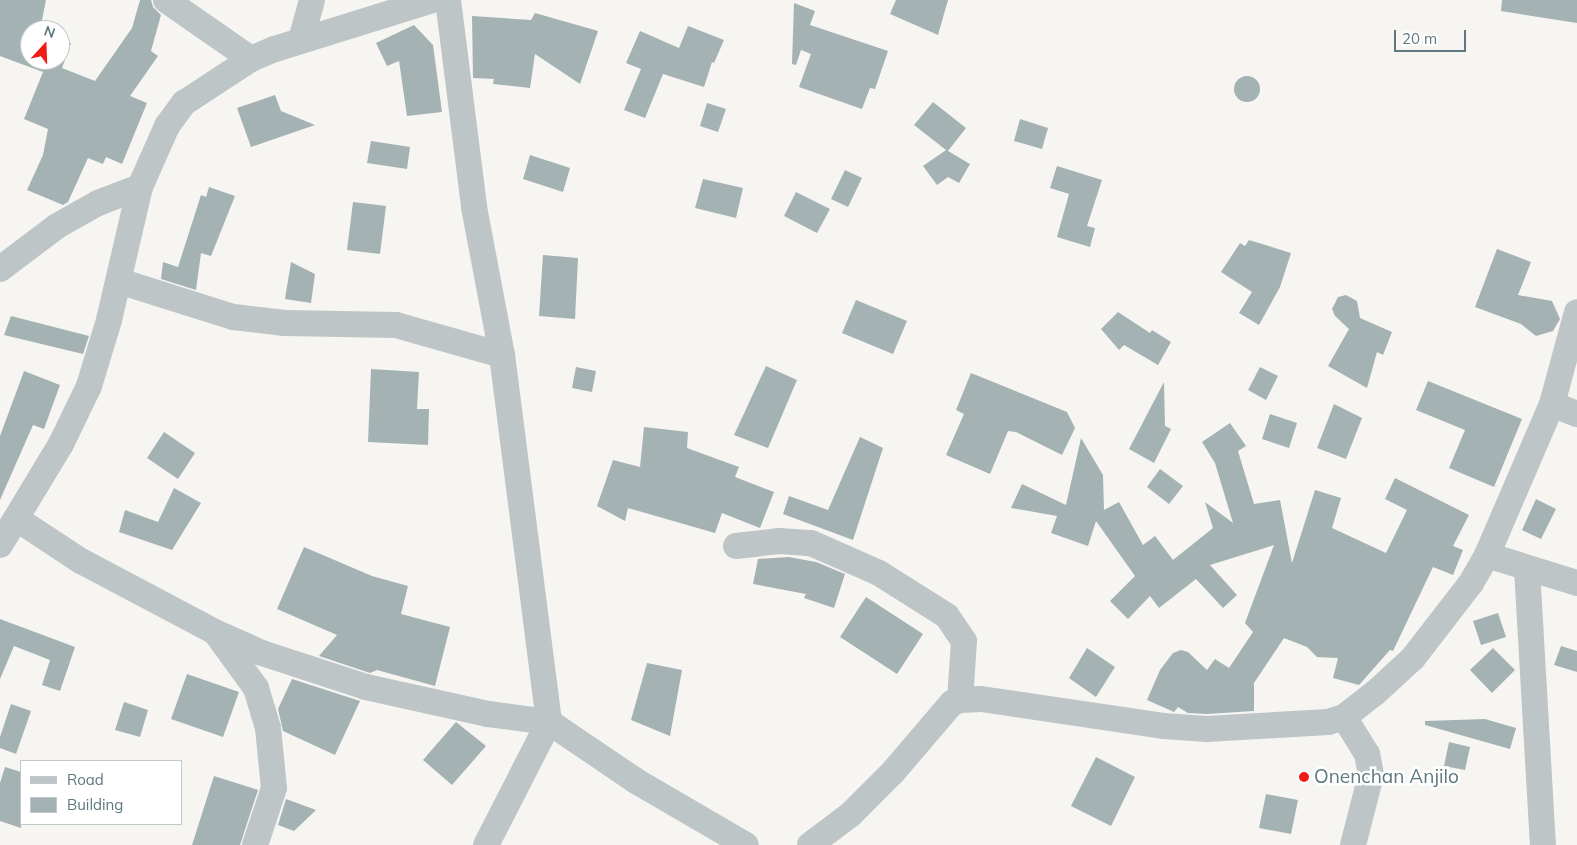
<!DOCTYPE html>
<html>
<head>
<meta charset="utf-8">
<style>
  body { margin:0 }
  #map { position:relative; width:1577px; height:845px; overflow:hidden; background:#f6f5f2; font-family:Mulish,sans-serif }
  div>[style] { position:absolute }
  .building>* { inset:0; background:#a4b2b4 }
  .round { border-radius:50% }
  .minor>* { height:26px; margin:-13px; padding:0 13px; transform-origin:13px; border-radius:13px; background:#bec5c7 }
  .dots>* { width:14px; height:14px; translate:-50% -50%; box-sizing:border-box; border:2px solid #fff; border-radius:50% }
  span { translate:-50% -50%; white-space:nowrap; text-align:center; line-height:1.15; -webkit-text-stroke:5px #fff; paint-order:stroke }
  .poi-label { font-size:19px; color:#5e787f }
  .left { translate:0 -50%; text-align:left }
  .legend { position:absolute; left:20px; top:760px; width:162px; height:65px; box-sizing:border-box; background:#fff; border:1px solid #bfc9cc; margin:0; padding:6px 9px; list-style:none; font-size:15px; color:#5e787f }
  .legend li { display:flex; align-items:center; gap:10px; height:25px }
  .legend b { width:25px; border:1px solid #bfc9cc }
  .north { position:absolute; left:20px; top:20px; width:50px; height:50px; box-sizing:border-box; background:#fff; border:1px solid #bfc9cc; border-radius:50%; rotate:20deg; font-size:14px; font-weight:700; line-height:20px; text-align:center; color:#5e787f }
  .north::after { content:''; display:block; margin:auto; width:18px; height:22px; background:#f01d17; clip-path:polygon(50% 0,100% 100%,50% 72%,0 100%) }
  .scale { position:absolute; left:1394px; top:30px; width:72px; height:22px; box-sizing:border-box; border:2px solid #5e787f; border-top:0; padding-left:6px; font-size:15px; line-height:18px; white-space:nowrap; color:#5e787f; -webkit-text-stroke:4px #fff; paint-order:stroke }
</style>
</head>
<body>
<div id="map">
  <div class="building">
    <div style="clip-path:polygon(0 0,46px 0,40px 30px,30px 30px,30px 60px,60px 60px,60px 39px,71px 43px,62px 68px,95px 81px,132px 28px,140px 0,151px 0,153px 7px,161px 15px,151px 51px,158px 56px,130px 96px,147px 103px,122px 164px,106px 157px,103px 164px,88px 158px,68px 202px,63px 205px,27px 190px,43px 155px,48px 129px,24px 119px,43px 72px,0 56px)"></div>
    <div style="clip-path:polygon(896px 0,948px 0,938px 35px,890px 14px)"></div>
    <div style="clip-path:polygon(1502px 0,1577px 0,1577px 23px,1501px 11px)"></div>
    <div style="clip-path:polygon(794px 3px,815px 11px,810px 25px,888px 51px,875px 89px,870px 88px,862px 109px,799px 87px,811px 54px,801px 50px,796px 65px,792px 64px)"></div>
    <div style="clip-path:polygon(535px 13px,598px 31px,580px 84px,535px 54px,530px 88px,493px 84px,494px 79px,473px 78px,472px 16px,531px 20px)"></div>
    <div style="clip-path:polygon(414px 25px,433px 45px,442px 112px,407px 116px,399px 61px,387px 66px,376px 43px)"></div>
    <div style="clip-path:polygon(688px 26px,724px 40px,714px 63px,712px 62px,704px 87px,663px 74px,645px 118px,624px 110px,641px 69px,626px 63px,640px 31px,679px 48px)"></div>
    <div class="round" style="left:1234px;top:76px;width:26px;height:26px"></div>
    <div style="clip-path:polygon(275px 95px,281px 111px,315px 125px,251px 147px,237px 108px)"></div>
    <div style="clip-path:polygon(933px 102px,966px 128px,948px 151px,970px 164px,959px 183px,948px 177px,937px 185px,923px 166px,946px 150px,914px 125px)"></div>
    <div style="clip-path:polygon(707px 103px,726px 109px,718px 132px,700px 126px)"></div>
    <div style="clip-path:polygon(1020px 119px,1048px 128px,1042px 149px,1014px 141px)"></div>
    <div style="clip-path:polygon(371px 141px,410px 147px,407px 169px,367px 163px)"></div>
    <div style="clip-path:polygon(530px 155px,570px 168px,563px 192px,523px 179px)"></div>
    <div style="clip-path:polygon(1057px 166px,1102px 180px,1087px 226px,1095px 228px,1090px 247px,1057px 237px,1069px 194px,1050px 188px)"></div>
    <div style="clip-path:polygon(845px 170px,862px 178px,848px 207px,831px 199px)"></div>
    <div style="clip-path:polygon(703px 179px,743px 188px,736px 218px,695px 208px)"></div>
    <div style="clip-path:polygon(209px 187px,235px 196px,211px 256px,201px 253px,196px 290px,161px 279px,163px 262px,178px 267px,201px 195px,206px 197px)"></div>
    <div style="clip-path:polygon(796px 192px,830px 209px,817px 233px,784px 216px)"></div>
    <div style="clip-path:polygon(353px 202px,386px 206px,380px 254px,347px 250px)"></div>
    <div style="clip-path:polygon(1249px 240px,1291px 253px,1280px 287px,1259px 325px,1239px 313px,1252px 292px,1221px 272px,1240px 243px,1245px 246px)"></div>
    <div style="clip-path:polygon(1497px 249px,1531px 262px,1518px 295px,1552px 301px,1560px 319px,1553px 331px,1536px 336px,1521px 324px,1475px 307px)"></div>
    <div style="clip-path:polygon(543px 255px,578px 258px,575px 319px,539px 316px)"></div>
    <div style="clip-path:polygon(291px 262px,315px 274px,311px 303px,285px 299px)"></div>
    <div style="clip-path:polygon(1346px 295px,1357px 301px,1360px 318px,1392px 332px,1383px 355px,1377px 352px,1367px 388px,1328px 366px,1349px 329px,1335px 316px,1332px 309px,1338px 297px)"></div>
    <div style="clip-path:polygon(856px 300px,907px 321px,893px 354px,842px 333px)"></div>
    <div style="clip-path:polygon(1118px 312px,1150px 333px,1152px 330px,1171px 342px,1158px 365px,1124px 345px,1119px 350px,1101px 329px)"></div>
    <div style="clip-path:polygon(11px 316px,89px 336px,83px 354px,4px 335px)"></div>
    <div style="clip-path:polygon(766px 366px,797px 380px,768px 448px,734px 435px)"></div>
    <div style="clip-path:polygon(576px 367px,596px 371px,592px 392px,572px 388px)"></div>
    <div style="clip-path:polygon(1260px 367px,1278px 376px,1266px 400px,1248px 390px)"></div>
    <div style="clip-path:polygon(371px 369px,419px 372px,417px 409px,429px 409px,428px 445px,368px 442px)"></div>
    <div style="clip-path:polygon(24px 371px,60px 385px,44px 429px,33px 425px,0 500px,0 436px)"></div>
    <div style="clip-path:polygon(971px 373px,1067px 412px,1075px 428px,1062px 455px,1016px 432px,1008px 431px,990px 474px,946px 455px,964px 414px,956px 410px)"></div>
    <div style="clip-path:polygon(1428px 381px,1522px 419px,1494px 487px,1449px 468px,1465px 430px,1416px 410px)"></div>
    <div style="clip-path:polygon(1164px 382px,1165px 426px,1171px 429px,1154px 463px,1129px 449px)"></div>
    <div style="clip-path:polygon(1334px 404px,1362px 418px,1346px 459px,1317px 448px)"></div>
    <div style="clip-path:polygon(1270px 414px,1297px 423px,1289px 448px,1262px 439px)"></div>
    <div style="clip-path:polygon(1230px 423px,1246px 446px,1238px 451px,1254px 504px,1280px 500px,1292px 563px,1315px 490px,1341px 498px,1332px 528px,1386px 553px,1407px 510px,1385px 499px,1395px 478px,1469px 515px,1453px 546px,1463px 550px,1453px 575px,1433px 567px,1393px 651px,1390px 650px,1359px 685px,1333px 678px,1338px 658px,1317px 657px,1307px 647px,1284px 638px,1254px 683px,1254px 711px,1207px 714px,1188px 713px,1178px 707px,1174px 712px,1147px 700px,1160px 670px,1173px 653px,1181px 650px,1188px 652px,1207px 670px,1215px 659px,1229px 668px,1253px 632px,1245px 623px,1274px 545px,1210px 565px,1237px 595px,1223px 608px,1196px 579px,1159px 608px,1150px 596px,1128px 619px,1110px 601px,1135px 576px,1096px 521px,1088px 546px,1051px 533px,1057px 516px,1011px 508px,1022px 484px,1066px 505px,1081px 438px,1103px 475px,1104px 510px,1119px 502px,1143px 545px,1155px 536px,1173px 560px,1213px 528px,1205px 502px,1233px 523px,1215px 463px,1202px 442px)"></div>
    <div style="clip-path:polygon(644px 427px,688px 432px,687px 448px,739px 467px,735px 477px,774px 492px,760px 528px,722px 513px,715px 533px,628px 508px,625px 521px,597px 506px,613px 460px,640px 467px)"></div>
    <div style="clip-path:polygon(164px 432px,195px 453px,178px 479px,147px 458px)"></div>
    <div style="clip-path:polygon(860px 437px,883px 448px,853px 540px,783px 514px,789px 496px,828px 510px)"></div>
    <div style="clip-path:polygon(1160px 469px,1183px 486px,1169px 504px,1147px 487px)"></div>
    <div style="clip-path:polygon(174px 488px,201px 503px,172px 550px,119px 532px,125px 510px,158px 522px)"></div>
    <div style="clip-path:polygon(1536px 499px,1556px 509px,1541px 539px,1522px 530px)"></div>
    <div style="clip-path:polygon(304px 547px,372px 576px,408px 586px,401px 614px,450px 627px,435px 686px,377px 670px,370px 673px,319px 656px,337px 635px,277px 609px)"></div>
    <div style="clip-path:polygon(789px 557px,816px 562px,845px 574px,834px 608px,804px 598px,806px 594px,753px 584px,758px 559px)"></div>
    <div style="clip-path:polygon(866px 597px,923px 634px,897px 674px,840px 637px)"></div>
    <div style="clip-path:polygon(1498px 613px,1506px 637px,1481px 645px,1473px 621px)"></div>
    <div style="clip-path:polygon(0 619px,75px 647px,60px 691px,42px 685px,50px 660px,14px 646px,0 679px)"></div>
    <div style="clip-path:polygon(1561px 646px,1577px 651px,1577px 672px,1554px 665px)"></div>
    <div style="clip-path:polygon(1087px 648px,1115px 667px,1096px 697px,1069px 678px)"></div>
    <div style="clip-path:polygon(1493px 648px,1515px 670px,1492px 693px,1470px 670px)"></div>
    <div style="clip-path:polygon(647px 663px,682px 670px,670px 736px,631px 720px)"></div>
    <div style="clip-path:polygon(187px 674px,239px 692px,223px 737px,171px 719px)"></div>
    <div style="clip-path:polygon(292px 679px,360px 701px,335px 755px,283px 731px,278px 709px)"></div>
    <div style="clip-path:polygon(124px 702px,148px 710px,140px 737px,115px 730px)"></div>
    <div style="clip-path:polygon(11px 704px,31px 711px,16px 754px,0 748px,0 737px)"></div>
    <div style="clip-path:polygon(1485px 719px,1516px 728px,1510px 749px,1425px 725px,1425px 721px)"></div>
    <div style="clip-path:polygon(456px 722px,486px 746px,452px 785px,423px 760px)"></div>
    <div style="clip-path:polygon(1449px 742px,1470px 747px,1465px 770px,1444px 766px)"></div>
    <div style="clip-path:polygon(1096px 757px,1135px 777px,1111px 826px,1071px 806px)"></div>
    <div style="clip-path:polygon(5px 767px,21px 772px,21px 828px,0 821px,0 783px)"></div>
    <div style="clip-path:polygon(214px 776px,258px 790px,240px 845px,192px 845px)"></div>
    <div style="clip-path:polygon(1266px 794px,1298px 800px,1291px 834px,1259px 828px)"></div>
    <div style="clip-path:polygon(286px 799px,316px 810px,294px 831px,278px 825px)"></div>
  </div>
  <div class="minor">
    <div style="left:166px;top:0;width:103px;rotate:34.8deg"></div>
    <div style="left:448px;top:0;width:209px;rotate:82.8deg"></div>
    <div style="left:474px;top:207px;width:151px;rotate:79.3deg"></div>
    <div style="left:502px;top:355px;width:370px;rotate:82.7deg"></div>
    <div style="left:549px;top:722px;width:138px;rotate:117.1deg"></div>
    <div style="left:301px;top:40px;width:41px;rotate:-74.6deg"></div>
    <div style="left:0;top:269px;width:71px;rotate:-37deg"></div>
    <div style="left:57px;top:226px;width:47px;rotate:-29.3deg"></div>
    <div style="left:98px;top:203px;width:45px;rotate:-20.9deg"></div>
    <div style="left:119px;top:281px;width:120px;rotate:17.5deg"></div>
    <div style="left:233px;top:317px;width:52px;rotate:6.6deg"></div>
    <div style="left:285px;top:323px;width:111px;rotate:1deg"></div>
    <div style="left:396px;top:325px;width:110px;rotate:15.8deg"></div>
    <div style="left:1552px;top:404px;width:27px;rotate:22deg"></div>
    <div style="left:17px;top:519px;width:77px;rotate:33.3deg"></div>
    <div style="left:81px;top:561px;width:152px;rotate:27.9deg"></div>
    <div style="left:215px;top:632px;width:51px;rotate:24.1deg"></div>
    <div style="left:262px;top:653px;width:109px;rotate:18.1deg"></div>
    <div style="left:366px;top:687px;width:125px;rotate:12.5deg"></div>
    <div style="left:488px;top:714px;width:62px;rotate:7.5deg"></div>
    <div style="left:549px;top:722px;width:105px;rotate:34.1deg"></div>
    <div style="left:636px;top:781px;width:127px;rotate:30.2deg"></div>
    <div style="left:0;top:545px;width:118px;rotate:-58.9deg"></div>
    <div style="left:61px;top:444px;width:64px;rotate:-64.2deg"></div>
    <div style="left:89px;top:386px;width:69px;rotate:-73.1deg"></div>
    <div style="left:109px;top:320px;width:137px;rotate:-76.9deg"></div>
    <div style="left:140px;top:187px;width:67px;rotate:-66.1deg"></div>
    <div style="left:167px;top:126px;width:29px;rotate:-54deg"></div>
    <div style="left:184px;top:103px;width:80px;rotate:-33.3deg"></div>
    <div style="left:251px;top:59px;width:26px;rotate:-23deg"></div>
    <div style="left:275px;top:49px;width:164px;rotate:-17.3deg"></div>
    <div style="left:736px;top:546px;width:44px;rotate:-6.5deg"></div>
    <div style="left:780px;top:541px;width:31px;rotate:4deg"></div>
    <div style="left:811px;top:543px;width:74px;rotate:23.8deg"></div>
    <div style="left:879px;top:573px;width:80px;rotate:32.3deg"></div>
    <div style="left:947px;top:616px;width:30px;rotate:56deg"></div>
    <div style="left:964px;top:641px;width:59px;rotate:93.9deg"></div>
    <div style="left:1487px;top:555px;width:94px;rotate:17.3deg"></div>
    <div style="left:1527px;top:569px;width:276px;rotate:86.7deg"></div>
    <div style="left:216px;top:633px;width:68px;rotate:54deg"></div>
    <div style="left:256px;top:688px;width:42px;rotate:73.3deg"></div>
    <div style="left:268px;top:728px;width:60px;rotate:84.3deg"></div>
    <div style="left:274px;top:788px;width:60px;rotate:108.4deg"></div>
    <div style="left:1344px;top:717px;width:44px;rotate:58.1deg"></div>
    <div style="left:1367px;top:754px;width:21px;rotate:79deg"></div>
    <div style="left:1371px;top:775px;width:72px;rotate:104.4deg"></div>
    <div style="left:810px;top:845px;width:50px;rotate:-36.9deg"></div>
    <div style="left:850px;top:815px;width:61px;rotate:-45deg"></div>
    <div style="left:893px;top:772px;width:91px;rotate:-49.5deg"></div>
    <div style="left:952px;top:703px;width:9px;rotate:-21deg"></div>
    <div style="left:960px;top:700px;width:21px;rotate:-3deg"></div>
    <div style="left:981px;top:699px;width:184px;rotate:8.4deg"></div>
    <div style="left:1163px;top:726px;width:44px;rotate:3.9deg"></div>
    <div style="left:1207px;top:729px;width:121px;rotate:-3.3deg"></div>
    <div style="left:1328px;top:722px;width:17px;rotate:-17deg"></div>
    <div style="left:1344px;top:717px;width:39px;rotate:-38deg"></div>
    <div style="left:1375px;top:693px;width:52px;rotate:-42.6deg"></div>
    <div style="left:1413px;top:658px;width:95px;rotate:-52.3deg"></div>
    <div style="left:1471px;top:583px;width:32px;rotate:-60deg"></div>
    <div style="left:1487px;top:555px;width:164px;rotate:-66.7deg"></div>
    <div style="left:1552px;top:404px;width:95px;rotate:-74.8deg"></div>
  </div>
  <div class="dots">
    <div style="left:1304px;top:777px;background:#f01d17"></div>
  </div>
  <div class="poi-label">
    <span class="left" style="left:1314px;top:777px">Onenchan Anjilo</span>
  </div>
  <ul class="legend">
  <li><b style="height:6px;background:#bec5c7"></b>Road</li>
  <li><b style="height:14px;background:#a4b2b4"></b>Building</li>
  </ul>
  <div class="north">N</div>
  <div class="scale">20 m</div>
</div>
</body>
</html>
